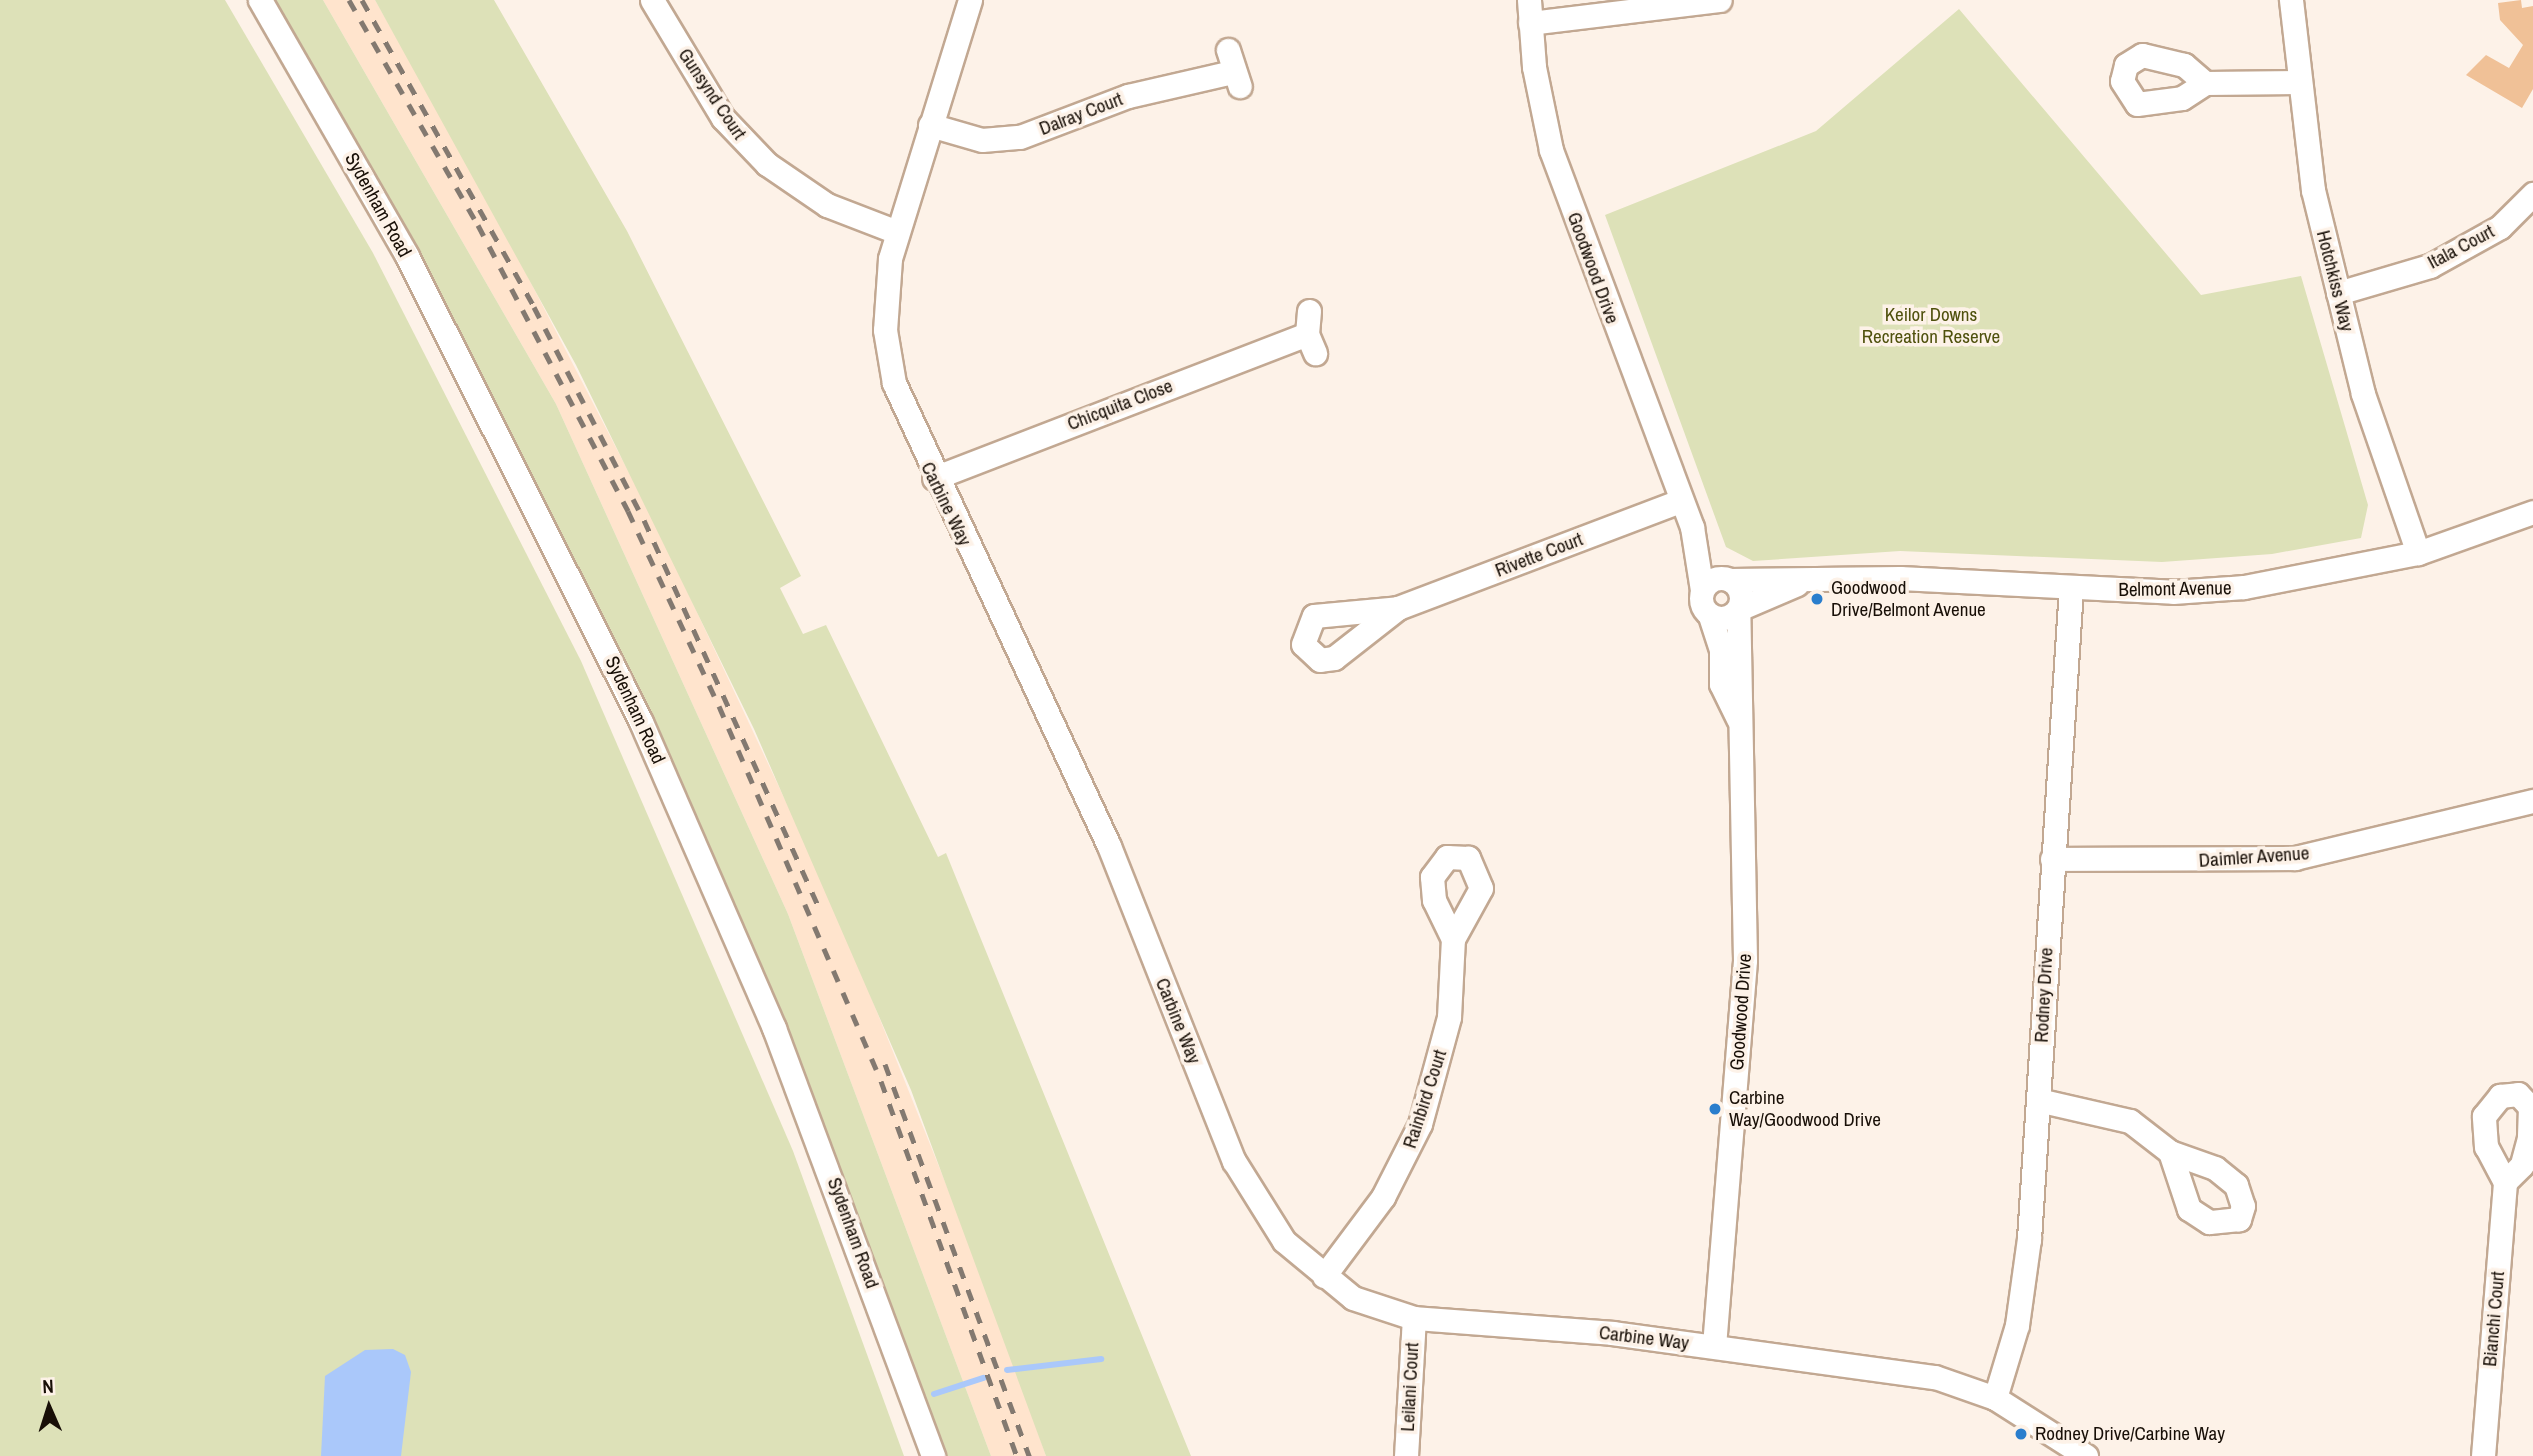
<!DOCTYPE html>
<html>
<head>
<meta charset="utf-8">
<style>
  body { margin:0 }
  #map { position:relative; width:2533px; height:1456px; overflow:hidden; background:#fdf2e8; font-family:"Archivo Narrow",sans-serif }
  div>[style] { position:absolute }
  .built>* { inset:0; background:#ffe4cd }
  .green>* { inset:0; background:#dde1b8 }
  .water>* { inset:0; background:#aac8fa }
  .stream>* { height:6px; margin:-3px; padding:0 3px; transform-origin:3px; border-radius:3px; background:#aac8fa }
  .building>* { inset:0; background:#f0c197 }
  .roads { filter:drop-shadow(2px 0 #c2a892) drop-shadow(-2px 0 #c2a892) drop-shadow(0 2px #c2a892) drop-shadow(0 -2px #c2a892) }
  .street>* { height:23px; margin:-11.5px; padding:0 11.5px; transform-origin:11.5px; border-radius:11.5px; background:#fff }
  .street>.ring { margin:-11.5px; padding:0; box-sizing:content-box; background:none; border:23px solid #fff; border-radius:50% }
  .rail>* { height:5px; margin-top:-2.5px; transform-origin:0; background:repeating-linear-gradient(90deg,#837970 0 12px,transparent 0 24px) }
  .dots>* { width:19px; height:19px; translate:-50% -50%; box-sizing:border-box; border:4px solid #fdf2e8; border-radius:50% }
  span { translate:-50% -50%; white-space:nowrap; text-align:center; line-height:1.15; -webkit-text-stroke:7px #fdf2e8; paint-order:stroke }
  .street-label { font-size:19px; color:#180f07 }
  .park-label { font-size:19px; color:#4f510d }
  .poi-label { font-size:19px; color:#180f07 }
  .left { translate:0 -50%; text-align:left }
  .north { position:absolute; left:14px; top:1372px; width:70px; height:70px; -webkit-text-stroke:5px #fdf2e8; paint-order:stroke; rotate:357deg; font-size:19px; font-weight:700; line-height:28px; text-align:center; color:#180f07 }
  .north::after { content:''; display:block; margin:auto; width:24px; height:32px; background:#180f07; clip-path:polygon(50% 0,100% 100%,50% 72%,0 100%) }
</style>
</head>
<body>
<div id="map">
  <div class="built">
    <div style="clip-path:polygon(323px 0,375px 0,484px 192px,657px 527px,833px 902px,990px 1294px,1046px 1456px,991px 1456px,788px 914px,556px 404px)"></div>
  </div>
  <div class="green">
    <div style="clip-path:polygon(0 0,225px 0,373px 253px,581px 661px,793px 1151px,904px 1456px,0 1456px)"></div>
    <div style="clip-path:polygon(267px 0,323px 0,556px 404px,788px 914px,991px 1456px,943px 1456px,745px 929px,667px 755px,456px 329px)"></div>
    <div style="clip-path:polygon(375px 0,494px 0,627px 231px,801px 576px,780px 588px,803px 634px,826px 625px,938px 857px,946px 853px,1191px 1456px,1046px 1456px,911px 1090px,754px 729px,576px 365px)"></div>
    <div style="clip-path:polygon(1959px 9px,2201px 295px,2301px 276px,2368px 505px,2361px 538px,2272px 554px,2162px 562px,1900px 551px,1753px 561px,1726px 547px,1605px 215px,1816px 131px)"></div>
  </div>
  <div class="water">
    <div style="clip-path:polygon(393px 1349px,405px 1355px,411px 1372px,401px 1456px,321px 1456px,325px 1376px,365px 1350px)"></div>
  </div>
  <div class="stream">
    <div style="left:1007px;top:1370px;width:95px;rotate:-6.7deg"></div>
    <div style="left:934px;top:1394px;width:52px;rotate:-18.1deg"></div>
  </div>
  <div class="building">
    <div style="clip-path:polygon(2521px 0,2522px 8px,2533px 6px,2533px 89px,2522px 108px,2466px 75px,2486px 55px,2509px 68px,2523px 45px,2500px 20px,2498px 3px)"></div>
  </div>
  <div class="roads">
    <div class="street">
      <div style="left:260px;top:0;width:295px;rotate:60.1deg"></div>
      <div style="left:407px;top:256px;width:521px;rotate:63.34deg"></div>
      <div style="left:641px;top:722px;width:334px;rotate:66.5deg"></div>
      <div style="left:774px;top:1028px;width:457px;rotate:69.6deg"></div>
      <div style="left:652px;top:0;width:138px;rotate:59deg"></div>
      <div style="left:723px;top:118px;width:64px;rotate:46.3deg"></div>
      <div style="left:767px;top:164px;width:73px;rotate:34.3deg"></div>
      <div style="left:827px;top:205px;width:75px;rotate:21.1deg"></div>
      <div style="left:970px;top:0;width:271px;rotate:107.2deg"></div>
      <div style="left:890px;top:259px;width:71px;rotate:94deg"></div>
      <div style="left:885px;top:330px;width:54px;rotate:80.4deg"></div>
      <div style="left:894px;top:383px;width:510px;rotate:65.09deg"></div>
      <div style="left:1109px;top:846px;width:339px;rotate:68.4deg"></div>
      <div style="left:1234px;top:1161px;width:94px;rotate:58deg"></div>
      <div style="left:1284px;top:1241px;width:89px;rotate:39.6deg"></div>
      <div style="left:1353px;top:1298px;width:64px;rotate:18.2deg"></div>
      <div style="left:1414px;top:1318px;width:199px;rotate:4.3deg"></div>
      <div style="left:1612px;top:1333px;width:326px;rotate:7.8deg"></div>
      <div style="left:1935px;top:1377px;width:64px;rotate:19.3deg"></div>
      <div style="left:1995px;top:1398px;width:108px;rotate:32.5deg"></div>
      <div style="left:1529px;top:0;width:67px;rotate:85.7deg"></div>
      <div style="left:1534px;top:67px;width:85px;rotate:78.4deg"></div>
      <div style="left:1551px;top:150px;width:403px;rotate:69.5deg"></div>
      <div style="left:1692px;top:527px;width:64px;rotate:81deg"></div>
      <div style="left:2291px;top:0;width:191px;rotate:83.4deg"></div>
      <div style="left:2313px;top:190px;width:210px;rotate:76.2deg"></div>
      <div style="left:2363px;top:394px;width:168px;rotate:70.9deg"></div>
      <div style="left:1530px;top:23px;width:191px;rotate:-6.9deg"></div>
      <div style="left:1228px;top:50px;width:38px;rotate:72deg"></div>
      <div style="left:2205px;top:83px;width:28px;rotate:-139deg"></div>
      <div style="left:2184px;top:65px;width:43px;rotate:-166.6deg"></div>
      <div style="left:2142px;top:55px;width:19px;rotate:148deg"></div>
      <div style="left:2126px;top:65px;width:16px;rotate:104deg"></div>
      <div style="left:2122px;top:81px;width:27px;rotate:57deg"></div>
      <div style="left:2137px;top:104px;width:45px;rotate:-7.6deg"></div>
      <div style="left:2182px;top:98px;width:27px;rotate:-33deg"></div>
      <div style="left:2205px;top:83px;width:94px;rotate:-0.6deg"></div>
      <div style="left:930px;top:125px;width:54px;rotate:16.1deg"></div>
      <div style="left:982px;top:140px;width:38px;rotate:-5deg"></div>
      <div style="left:1020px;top:137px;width:116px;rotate:-20.8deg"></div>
      <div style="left:1128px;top:96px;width:107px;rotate:-13deg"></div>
      <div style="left:2338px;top:293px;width:96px;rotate:-16.4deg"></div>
      <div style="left:2430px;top:266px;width:80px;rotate:-29.1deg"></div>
      <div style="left:2500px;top:227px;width:47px;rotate:-45deg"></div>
      <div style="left:1309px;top:311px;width:23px;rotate:95deg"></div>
      <div style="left:1307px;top:334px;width:21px;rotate:67deg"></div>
      <div style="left:934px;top:478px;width:400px;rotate:-21.1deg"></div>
      <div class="ring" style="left:1701px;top:578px;width:17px;height:17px"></div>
      <div style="left:1730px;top:580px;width:170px;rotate:-0.7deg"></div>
      <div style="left:1900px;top:578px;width:273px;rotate:2.9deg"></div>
      <div style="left:2173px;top:592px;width:71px;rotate:-4deg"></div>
      <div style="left:2244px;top:587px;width:177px;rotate:-11.1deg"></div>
      <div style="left:2418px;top:553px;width:122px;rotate:-19.6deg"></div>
      <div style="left:1398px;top:608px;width:81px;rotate:142deg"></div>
      <div style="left:1334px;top:658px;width:14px;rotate:172deg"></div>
      <div style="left:1320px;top:660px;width:23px;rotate:-137deg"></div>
      <div style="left:1303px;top:644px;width:30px;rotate:-69deg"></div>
      <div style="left:1314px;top:616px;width:84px;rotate:-5.4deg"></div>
      <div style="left:1398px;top:608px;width:302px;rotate:-20.8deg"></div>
      <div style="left:1739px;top:609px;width:63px;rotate:-23.3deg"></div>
      <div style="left:1710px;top:616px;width:35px;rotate:72deg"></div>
      <div style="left:1721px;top:649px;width:35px;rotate:90deg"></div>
      <div style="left:1721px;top:684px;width:39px;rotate:64deg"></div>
      <div style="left:2052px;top:859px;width:243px;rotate:-0.2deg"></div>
      <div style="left:2295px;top:858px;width:245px;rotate:-13.5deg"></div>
      <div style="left:2038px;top:1100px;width:94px;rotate:12.9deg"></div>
      <div style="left:2130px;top:1121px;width:51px;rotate:37.8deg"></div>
      <div style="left:2170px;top:1152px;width:48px;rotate:19.6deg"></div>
      <div style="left:2215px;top:1168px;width:27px;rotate:39deg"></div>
      <div style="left:2236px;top:1185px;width:22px;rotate:72deg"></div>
      <div style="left:2243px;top:1206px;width:14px;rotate:107deg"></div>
      <div style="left:2239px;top:1219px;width:30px;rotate:174deg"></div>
      <div style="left:2209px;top:1222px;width:24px;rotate:-147deg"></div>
      <div style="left:2189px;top:1209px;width:60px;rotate:-108.4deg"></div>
      <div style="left:1324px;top:1276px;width:99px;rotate:-53.2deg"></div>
      <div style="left:1383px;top:1197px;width:82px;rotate:-63.1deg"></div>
      <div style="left:1420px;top:1124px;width:111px;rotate:-74.8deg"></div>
      <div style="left:1449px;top:1017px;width:78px;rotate:-87.1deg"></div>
      <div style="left:1453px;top:939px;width:58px;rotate:-61.2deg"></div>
      <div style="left:1481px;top:888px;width:33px;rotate:-113deg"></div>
      <div style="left:1468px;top:858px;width:21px;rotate:-177deg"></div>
      <div style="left:1447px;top:857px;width:25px;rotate:127deg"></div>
      <div style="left:1432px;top:877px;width:23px;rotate:85deg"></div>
      <div style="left:1434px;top:900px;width:43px;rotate:64deg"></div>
      <div style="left:1714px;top:1346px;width:387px;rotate:-85.4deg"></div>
      <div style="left:1745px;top:960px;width:350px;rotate:-91.1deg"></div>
      <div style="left:1995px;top:1398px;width:76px;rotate:-73.2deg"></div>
      <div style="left:2017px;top:1325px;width:87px;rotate:-82.1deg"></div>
      <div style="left:2029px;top:1239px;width:652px;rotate:-86.31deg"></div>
      <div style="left:1406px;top:1456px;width:138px;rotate:-86.7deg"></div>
      <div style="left:2483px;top:1456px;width:275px;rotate:-85.4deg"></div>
      <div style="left:2505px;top:1182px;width:40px;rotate:-118deg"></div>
      <div style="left:2486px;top:1147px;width:31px;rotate:-94deg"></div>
      <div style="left:2484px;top:1116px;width:26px;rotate:-51deg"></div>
      <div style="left:2500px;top:1096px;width:18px;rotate:-6deg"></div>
      <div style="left:2518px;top:1094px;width:18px;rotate:47deg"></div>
      <div style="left:2530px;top:1107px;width:31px;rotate:92deg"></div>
      <div style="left:2529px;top:1138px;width:28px;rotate:105deg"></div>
      <div style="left:2522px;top:1165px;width:24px;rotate:135deg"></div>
    </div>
  </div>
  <div class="rail">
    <div style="left:349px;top:0;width:259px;rotate:60.2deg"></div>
    <div style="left:478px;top:225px;width:323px;rotate:62.3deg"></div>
    <div style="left:628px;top:511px;width:215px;rotate:65deg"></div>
    <div style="left:719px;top:706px;width:408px;rotate:66.6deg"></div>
    <div style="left:881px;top:1081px;width:399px;rotate:70.1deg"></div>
    <div style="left:362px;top:0;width:352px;rotate:60.7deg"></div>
    <div style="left:534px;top:307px;width:240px;rotate:62.7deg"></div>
    <div style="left:644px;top:520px;width:427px;rotate:65.7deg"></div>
    <div style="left:885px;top:1064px;width:418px;rotate:69.8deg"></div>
  </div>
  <div class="dots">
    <div style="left:1817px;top:599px;background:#2a7ecd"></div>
    <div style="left:1715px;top:1109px;background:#2a7ecd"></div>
    <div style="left:2021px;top:1434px;background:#2a7ecd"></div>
  </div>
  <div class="street-label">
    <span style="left:712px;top:94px;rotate:56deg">Gunsynd Court</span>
    <span style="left:1081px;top:114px;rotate:-21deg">Dalray Court</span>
    <span style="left:378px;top:205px;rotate:61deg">Sydenham Road</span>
    <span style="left:2461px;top:247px;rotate:-28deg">Itala Court</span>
    <span style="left:1593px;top:268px;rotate:70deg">Goodwood Drive</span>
    <span style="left:2335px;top:281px;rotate:76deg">Hotchkiss Way</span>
    <span style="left:1120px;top:405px;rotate:-21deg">Chicquita Close</span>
    <span style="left:946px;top:504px;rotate:64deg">Carbine Way</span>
    <span style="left:1539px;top:555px;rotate:-21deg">Rivette Court</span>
    <span style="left:2175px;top:589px;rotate:-1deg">Belmont Avenue</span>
    <span style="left:635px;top:710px;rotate:65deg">Sydenham Road</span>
    <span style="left:2254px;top:857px;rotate:-4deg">Daimler Avenue</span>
    <span style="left:2044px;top:995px;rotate:-87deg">Rodney Drive</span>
    <span style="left:1741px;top:1012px;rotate:-86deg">Goodwood Drive</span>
    <span style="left:1178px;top:1021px;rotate:68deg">Carbine Way</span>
    <span style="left:1425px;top:1099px;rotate:-72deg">Rainbird Court</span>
    <span style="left:853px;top:1233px;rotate:70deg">Sydenham Road</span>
    <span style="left:2494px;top:1319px;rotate:-85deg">Bianchi Court</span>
    <span style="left:1644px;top:1338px;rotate:7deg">Carbine Way</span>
    <span style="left:1410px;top:1387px;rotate:-87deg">Leilani Court</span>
  </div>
  <div class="park-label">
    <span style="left:1931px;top:326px">Keilor Downs<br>Recreation Reserve</span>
  </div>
  <div class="poi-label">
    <span class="left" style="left:1831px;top:599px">Goodwood<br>Drive/Belmont Avenue</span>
    <span class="left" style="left:1729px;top:1109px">Carbine<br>Way/Goodwood Drive</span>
    <span class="left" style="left:2035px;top:1434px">Rodney Drive/Carbine Way</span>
  </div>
  <div class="north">N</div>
</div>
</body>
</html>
